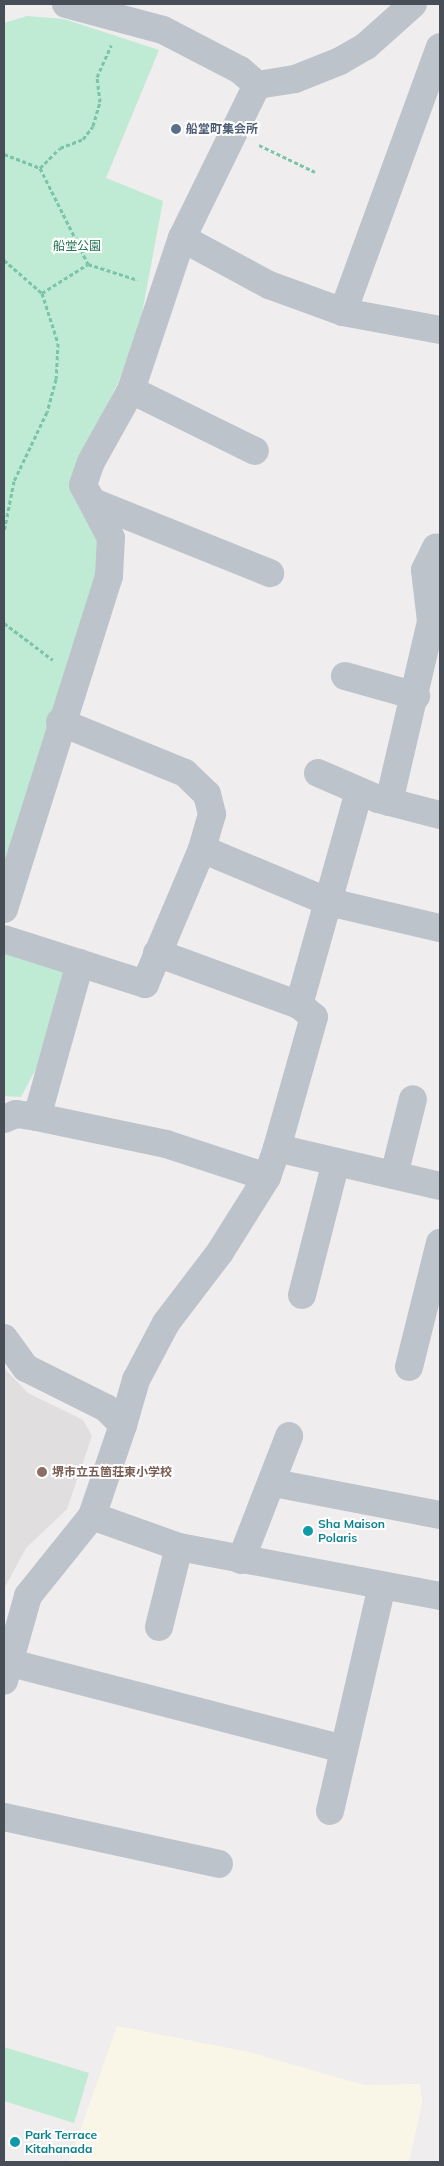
<!DOCTYPE html>
<html>
<head>
<meta charset="utf-8">
<style>
  body { margin:0 }
  #map { position:relative; width:444px; height:2166px; overflow:hidden; background:#efeded; font-family:Mulish,"Noto Sans JP",sans-serif }
  div>[style] { position:absolute }
  .commercial>* { inset:0; background:#faf6e7 }
  .education>* { inset:0; background:#e0dede }
  .green>* { inset:0; background:#bfead3 }
  .path>* { height:3px; margin-top:-1.5px; transform-origin:0; background:repeating-linear-gradient(90deg,#7ac4a7 0 4px,transparent 0 6.5px) }
  .minor>* { height:28px; margin:-14px; padding:0 14px; transform-origin:14px; border-radius:14px; background:#bdc3cb }
  .dots>* { width:14px; height:14px; translate:-50% -50%; box-sizing:border-box; border:2px solid #fff; border-radius:50% }
  span { translate:-50% -50%; white-space:nowrap; text-align:center; line-height:1.15; -webkit-text-stroke:4px #fff; paint-order:stroke }
  .service-label { font-size:12px; color:#4e5e75; font-weight:700 }
  .left { translate:0 -50%; text-align:left }
  .park-label { font-size:12px; color:#1f7251 }
  .education-label { font-size:12px; color:#785e54; font-weight:700 }
  .culture-label { font-size:12px; color:#0d838f; font-weight:700 }
  .frame { position:absolute; inset:0; border:5px solid #474e58; pointer-events:none }
</style>
</head>
<body>
<div id="map">
  <div class="commercial">
    <div style="clip-path:polygon(117px 2026px,249px 2052px,364px 2085px,420px 2084px,422px 2103px,409px 2162px,69px 2162px)"></div>
  </div>
  <div class="education">
    <div style="clip-path:polygon(4px 1368px,28px 1393px,83px 1420px,92px 1436px,67px 1509px,26px 1548px,4px 1589px)"></div>
  </div>
  <div class="green">
    <div style="clip-path:polygon(27px 16px,64px 19px,159px 50px,106px 178px,163px 201px,140px 324px,118px 383px,73px 471px,75px 500px,98px 537px,98px 565px,4px 872px,4px 23px)"></div>
    <div style="clip-path:polygon(4px 944px,66px 967px,38px 1065px,21px 1097px,4px 1096px)"></div>
    <div style="clip-path:polygon(4px 2047px,89px 2073px,74px 2123px,4px 2101px)"></div>
  </div>
  <div class="path">
    <div style="left:259px;top:145px;width:62px;rotate:25.7deg"></div>
    <div style="left:4px;top:154px;width:39px;rotate:21deg"></div>
    <div style="left:40px;top:168px;width:107px;rotate:63.4deg"></div>
    <div style="left:40px;top:168px;width:28px;rotate:-45deg"></div>
    <div style="left:60px;top:148px;width:25px;rotate:-21deg"></div>
    <div style="left:83px;top:139px;width:16px;rotate:-52deg"></div>
    <div style="left:93px;top:126px;width:25px;rotate:-74deg"></div>
    <div style="left:100px;top:102px;width:25px;rotate:-97deg"></div>
    <div style="left:97px;top:77px;width:35px;rotate:-66deg"></div>
    <div style="left:4px;top:260px;width:50px;rotate:41deg"></div>
    <div style="left:42px;top:293px;width:52px;rotate:72.3deg"></div>
    <div style="left:58px;top:343px;width:36px;rotate:93deg"></div>
    <div style="left:56px;top:379px;width:34px;rotate:105deg"></div>
    <div style="left:47px;top:412px;width:76px;rotate:115.6deg"></div>
    <div style="left:14px;top:481px;width:52px;rotate:101.1deg"></div>
    <div style="left:42px;top:293px;width:54px;rotate:-32.2deg"></div>
    <div style="left:88px;top:264px;width:52px;rotate:17.7deg"></div>
    <div style="left:4px;top:623px;width:61px;rotate:37.1deg"></div>
  </div>
  <div class="minor">
    <div style="left:66px;top:4px;width:100px;rotate:15deg"></div>
    <div style="left:163px;top:30px;width:87px;rotate:27.5deg"></div>
    <div style="left:240px;top:70px;width:23px;rotate:41deg"></div>
    <div style="left:182px;top:238px;width:99px;rotate:28.4deg"></div>
    <div style="left:269px;top:285px;width:79px;rotate:20deg"></div>
    <div style="left:343px;top:312px;width:99px;rotate:10.5deg"></div>
    <div style="left:343px;top:312px;width:282px;rotate:-69.9deg"></div>
    <div style="left:131px;top:390px;width:138px;rotate:26.2deg"></div>
    <div style="left:93px;top:502px;width:191px;rotate:21.9deg"></div>
    <div style="left:345px;top:676px;width:74px;rotate:15.7deg"></div>
    <div style="left:60px;top:722px;width:135px;rotate:22.2deg"></div>
    <div style="left:185px;top:773px;width:30px;rotate:44deg"></div>
    <div style="left:207px;top:794px;width:21px;rotate:76deg"></div>
    <div style="left:212px;top:814px;width:36px;rotate:106deg"></div>
    <div style="left:202px;top:849px;width:138px;rotate:22.7deg"></div>
    <div style="left:329px;top:902px;width:114px;rotate:13.2deg"></div>
    <div style="left:318px;top:773px;width:65px;rotate:23.4deg"></div>
    <div style="left:378px;top:799px;width:64px;rotate:14.5deg"></div>
    <div style="left:389px;top:802px;width:186px;rotate:-76.9deg"></div>
    <div style="left:431px;top:621px;width:51px;rotate:-96.7deg"></div>
    <div style="left:425px;top:570px;width:25px;rotate:-64deg"></div>
    <div style="left:4px;top:909px;width:349px;rotate:-72.5deg"></div>
    <div style="left:109px;top:576px;width:38px;rotate:-87deg"></div>
    <div style="left:111px;top:538px;width:60px;rotate:-117.8deg"></div>
    <div style="left:83px;top:485px;width:24px;rotate:-71deg"></div>
    <div style="left:91px;top:462px;width:82px;rotate:-60.9deg"></div>
    <div style="left:131px;top:390px;width:160px;rotate:-71.5deg"></div>
    <div style="left:182px;top:238px;width:170px;rotate:-63.9deg"></div>
    <div style="left:257px;top:85px;width:38px;rotate:-9deg"></div>
    <div style="left:295px;top:79px;width:48px;rotate:-21.8deg"></div>
    <div style="left:340px;top:61px;width:30px;rotate:-30deg"></div>
    <div style="left:366px;top:46px;width:63px;rotate:-41.8deg"></div>
    <div style="left:4px;top:939px;width:148px;rotate:17.7deg"></div>
    <div style="left:145px;top:984px;width:147px;rotate:-67.1deg"></div>
    <div style="left:157px;top:953px;width:151px;rotate:20.1deg"></div>
    <div style="left:299px;top:1005px;width:19px;rotate:39deg"></div>
    <div style="left:314px;top:1017px;width:136px;rotate:105.8deg"></div>
    <div style="left:299px;top:1005px;width:221px;rotate:-74.3deg"></div>
    <div style="left:37px;top:1117px;width:132px;rotate:11.8deg"></div>
    <div style="left:166px;top:1144px;width:106px;rotate:18.1deg"></div>
    <div style="left:4px;top:1119px;width:13px;rotate:-23deg"></div>
    <div style="left:16px;top:1114px;width:21px;rotate:8deg"></div>
    <div style="left:37px;top:1117px;width:160px;rotate:-74.4deg"></div>
    <div style="left:394px;top:1175px;width:78px;rotate:-76deg"></div>
    <div style="left:302px;top:1295px;width:137px;rotate:-75.7deg"></div>
    <div style="left:4px;top:1338px;width:37px;rotate:54deg"></div>
    <div style="left:26px;top:1368px;width:89px;rotate:26.6deg"></div>
    <div style="left:106px;top:1408px;width:24px;rotate:45deg"></div>
    <div style="left:123px;top:1425px;width:96px;rotate:108.8deg"></div>
    <div style="left:92px;top:1516px;width:102px;rotate:128.7deg"></div>
    <div style="left:28px;top:1596px;width:88px;rotate:105.8deg"></div>
    <div style="left:409px;top:1367px;width:128px;rotate:-76deg"></div>
    <div style="left:123px;top:1425px;width:47px;rotate:-73.9deg"></div>
    <div style="left:136px;top:1380px;width:64px;rotate:-62.2deg"></div>
    <div style="left:166px;top:1323px;width:89px;rotate:-52.7deg"></div>
    <div style="left:220px;top:1252px;width:89px;rotate:-57.9deg"></div>
    <div style="left:267px;top:1177px;width:31px;rotate:-71deg"></div>
    <div style="left:277px;top:1148px;width:167px;rotate:13.1deg"></div>
    <div style="left:274px;top:1483px;width:169px;rotate:10.9deg"></div>
    <div style="left:92px;top:1516px;width:92px;rotate:19.6deg"></div>
    <div style="left:179px;top:1547px;width:266px;rotate:10.6deg"></div>
    <div style="left:241px;top:1560px;width:133px;rotate:-68.8deg"></div>
    <div style="left:159px;top:1627px;width:82px;rotate:-76deg"></div>
    <div style="left:11px;top:1663px;width:344px;rotate:14.5deg"></div>
    <div style="left:330px;top:1811px;width:231px;rotate:-77deg"></div>
    <div style="left:4px;top:1817px;width:220px;rotate:12.3deg"></div>
  </div>
  <div class="dots">
    <div style="left:176px;top:129px;background:#5c6f8a"></div>
    <div style="left:42px;top:1472px;background:#8d6e63"></div>
    <div style="left:308px;top:1531px;background:#0f9aa8"></div>
    <div style="left:15px;top:2142px;background:#0f9aa8"></div>
  </div>
  <div class="service-label">
    <span class="left" style="left:186px;top:129px">船堂町集会所</span>
  </div>
  <div class="park-label">
    <span style="left:77px;top:246px">船堂公園</span>
  </div>
  <div class="education-label">
    <span class="left" style="left:52px;top:1472px">堺市立五箇荘東小学校</span>
  </div>
  <div class="culture-label">
    <span class="left" style="left:318px;top:1531px">Sha Maison<br>Polaris</span>
    <span class="left" style="left:25px;top:2142px">Park Terrace<br>Kitahanada</span>
  </div>
  <div class="frame"></div>
</div>
</body>
</html>
